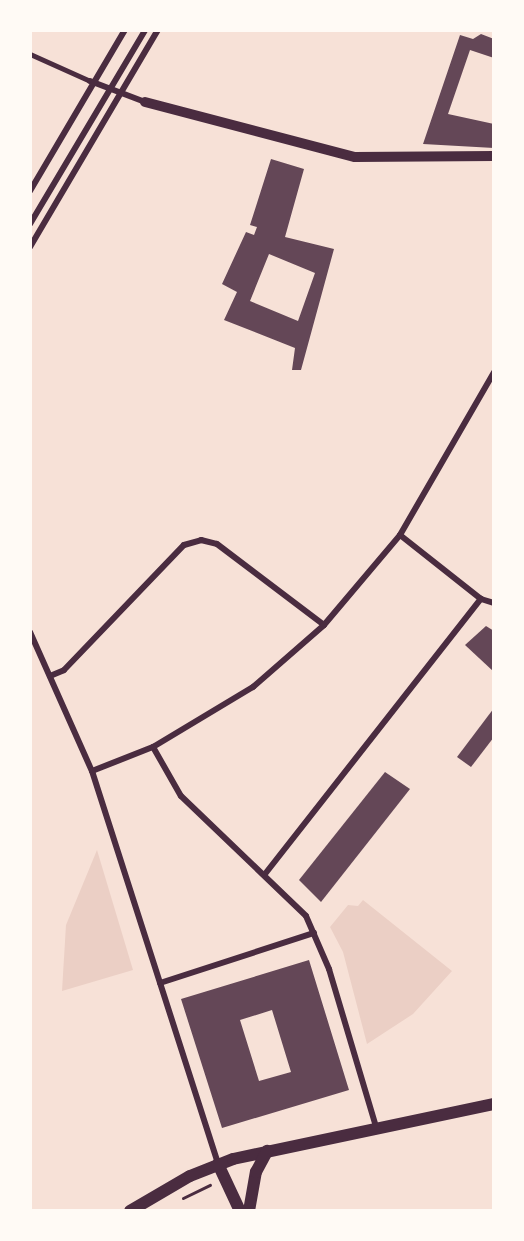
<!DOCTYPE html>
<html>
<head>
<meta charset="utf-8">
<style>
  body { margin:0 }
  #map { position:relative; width:524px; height:1241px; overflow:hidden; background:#f7e1d7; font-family:"DM Sans",sans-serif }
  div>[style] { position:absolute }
  .green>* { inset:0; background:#ebcfc5 }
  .building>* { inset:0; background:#644757 }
  .path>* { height:3px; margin:-1.5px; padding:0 1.5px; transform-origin:1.5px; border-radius:1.5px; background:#4a2c40 }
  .pedestrian>* { height:5px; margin:-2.5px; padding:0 2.5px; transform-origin:2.5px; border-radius:2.5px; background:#4a2c40 }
  .minor>* { height:6px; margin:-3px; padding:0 3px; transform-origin:3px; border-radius:3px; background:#4a2c40 }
  .tertiary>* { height:10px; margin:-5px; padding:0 5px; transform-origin:5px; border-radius:5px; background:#4a2c40 }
  .secondary>* { height:12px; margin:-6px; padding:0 6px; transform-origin:6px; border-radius:6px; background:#4a2c40 }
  span { translate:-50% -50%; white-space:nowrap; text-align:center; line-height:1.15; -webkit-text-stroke:6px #fffaf5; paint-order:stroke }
  .frame { position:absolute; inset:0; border:32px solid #fffaf5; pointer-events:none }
</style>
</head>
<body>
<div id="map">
  <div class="green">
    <div style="clip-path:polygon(97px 850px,133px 970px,62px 991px,66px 925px)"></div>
    <div style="clip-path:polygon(363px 900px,452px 971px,413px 1014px,367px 1044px,343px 952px,330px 927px,348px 905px,358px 906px)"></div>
  </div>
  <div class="building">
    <div style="clip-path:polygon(481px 34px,494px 39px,494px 58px,470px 50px,448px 114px,494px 124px,494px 148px,423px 144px,460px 35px,473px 39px)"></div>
    <div style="clip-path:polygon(evenodd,271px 159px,304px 169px,285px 237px,334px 249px,301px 370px,292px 370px,295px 348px,224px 320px,237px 292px,222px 284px,246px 232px,254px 235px,257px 227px,250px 225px,271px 159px,269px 254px,315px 273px,298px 321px,250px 301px,269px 254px)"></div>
    <div style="clip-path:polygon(486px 626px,494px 631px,494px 672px,465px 645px)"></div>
    <div style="clip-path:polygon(494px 708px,494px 737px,471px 767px,457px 757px)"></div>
    <div style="clip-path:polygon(385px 772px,410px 789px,321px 902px,299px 880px)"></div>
    <div style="clip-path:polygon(evenodd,309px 960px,349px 1090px,222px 1128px,181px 999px,309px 960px,272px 1010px,291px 1072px,259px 1081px,240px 1020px,272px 1010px)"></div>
  </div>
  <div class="path">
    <div style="left:183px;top:1198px;width:30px;rotate:-26deg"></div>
  </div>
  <div class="pedestrian">
    <div style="left:30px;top:54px;width:66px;rotate:24.2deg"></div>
  </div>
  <div class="minor">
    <div style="left:90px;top:81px;width:59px;rotate:20.9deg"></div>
    <div style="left:30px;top:191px;width:187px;rotate:-59.5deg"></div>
    <div style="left:30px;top:224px;width:226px;rotate:-59.3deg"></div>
    <div style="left:30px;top:247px;width:252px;rotate:-59.5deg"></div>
    <div style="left:400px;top:535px;width:103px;rotate:38.3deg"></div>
    <div style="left:481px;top:599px;width:14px;rotate:17deg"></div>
    <div style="left:30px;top:632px;width:152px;rotate:66deg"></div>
    <div style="left:92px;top:771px;width:413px;rotate:72.2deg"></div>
    <div style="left:50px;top:676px;width:15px;rotate:-23deg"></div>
    <div style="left:64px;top:670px;width:173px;rotate:-46.2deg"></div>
    <div style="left:184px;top:545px;width:18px;rotate:-16deg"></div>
    <div style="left:201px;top:540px;width:16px;rotate:14deg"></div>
    <div style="left:217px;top:544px;width:134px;rotate:37.1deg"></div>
    <div style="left:153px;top:747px;width:56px;rotate:60.3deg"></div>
    <div style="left:181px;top:796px;width:173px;rotate:43.8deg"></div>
    <div style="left:306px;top:916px;width:58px;rotate:66.5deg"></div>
    <div style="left:329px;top:969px;width:168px;rotate:73.4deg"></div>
    <div style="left:92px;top:771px;width:66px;rotate:-21.5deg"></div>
    <div style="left:153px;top:747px;width:117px;rotate:-31deg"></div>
    <div style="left:253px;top:687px;width:94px;rotate:-41.1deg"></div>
    <div style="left:324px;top:625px;width:118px;rotate:-49.8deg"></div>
    <div style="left:400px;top:535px;width:188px;rotate:-60deg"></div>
    <div style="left:265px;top:874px;width:350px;rotate:-51.9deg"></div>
    <div style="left:160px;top:983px;width:162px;rotate:-18deg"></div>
  </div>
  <div class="tertiary">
    <div style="left:145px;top:102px;width:217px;rotate:14.7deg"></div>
    <div style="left:355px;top:157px;width:139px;rotate:-0.4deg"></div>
  </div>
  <div class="secondary">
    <div style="left:218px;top:1164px;width:52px;rotate:64.9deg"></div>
    <div style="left:130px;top:1211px;width:69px;rotate:-30.3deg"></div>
    <div style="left:190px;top:1176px;width:46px;rotate:-21.6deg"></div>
    <div style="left:233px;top:1159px;width:267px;rotate:-11.9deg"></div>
    <div style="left:249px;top:1211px;width:40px;rotate:-80deg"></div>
    <div style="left:256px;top:1172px;width:24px;rotate:-62deg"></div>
  </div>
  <div class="frame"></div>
</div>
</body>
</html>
